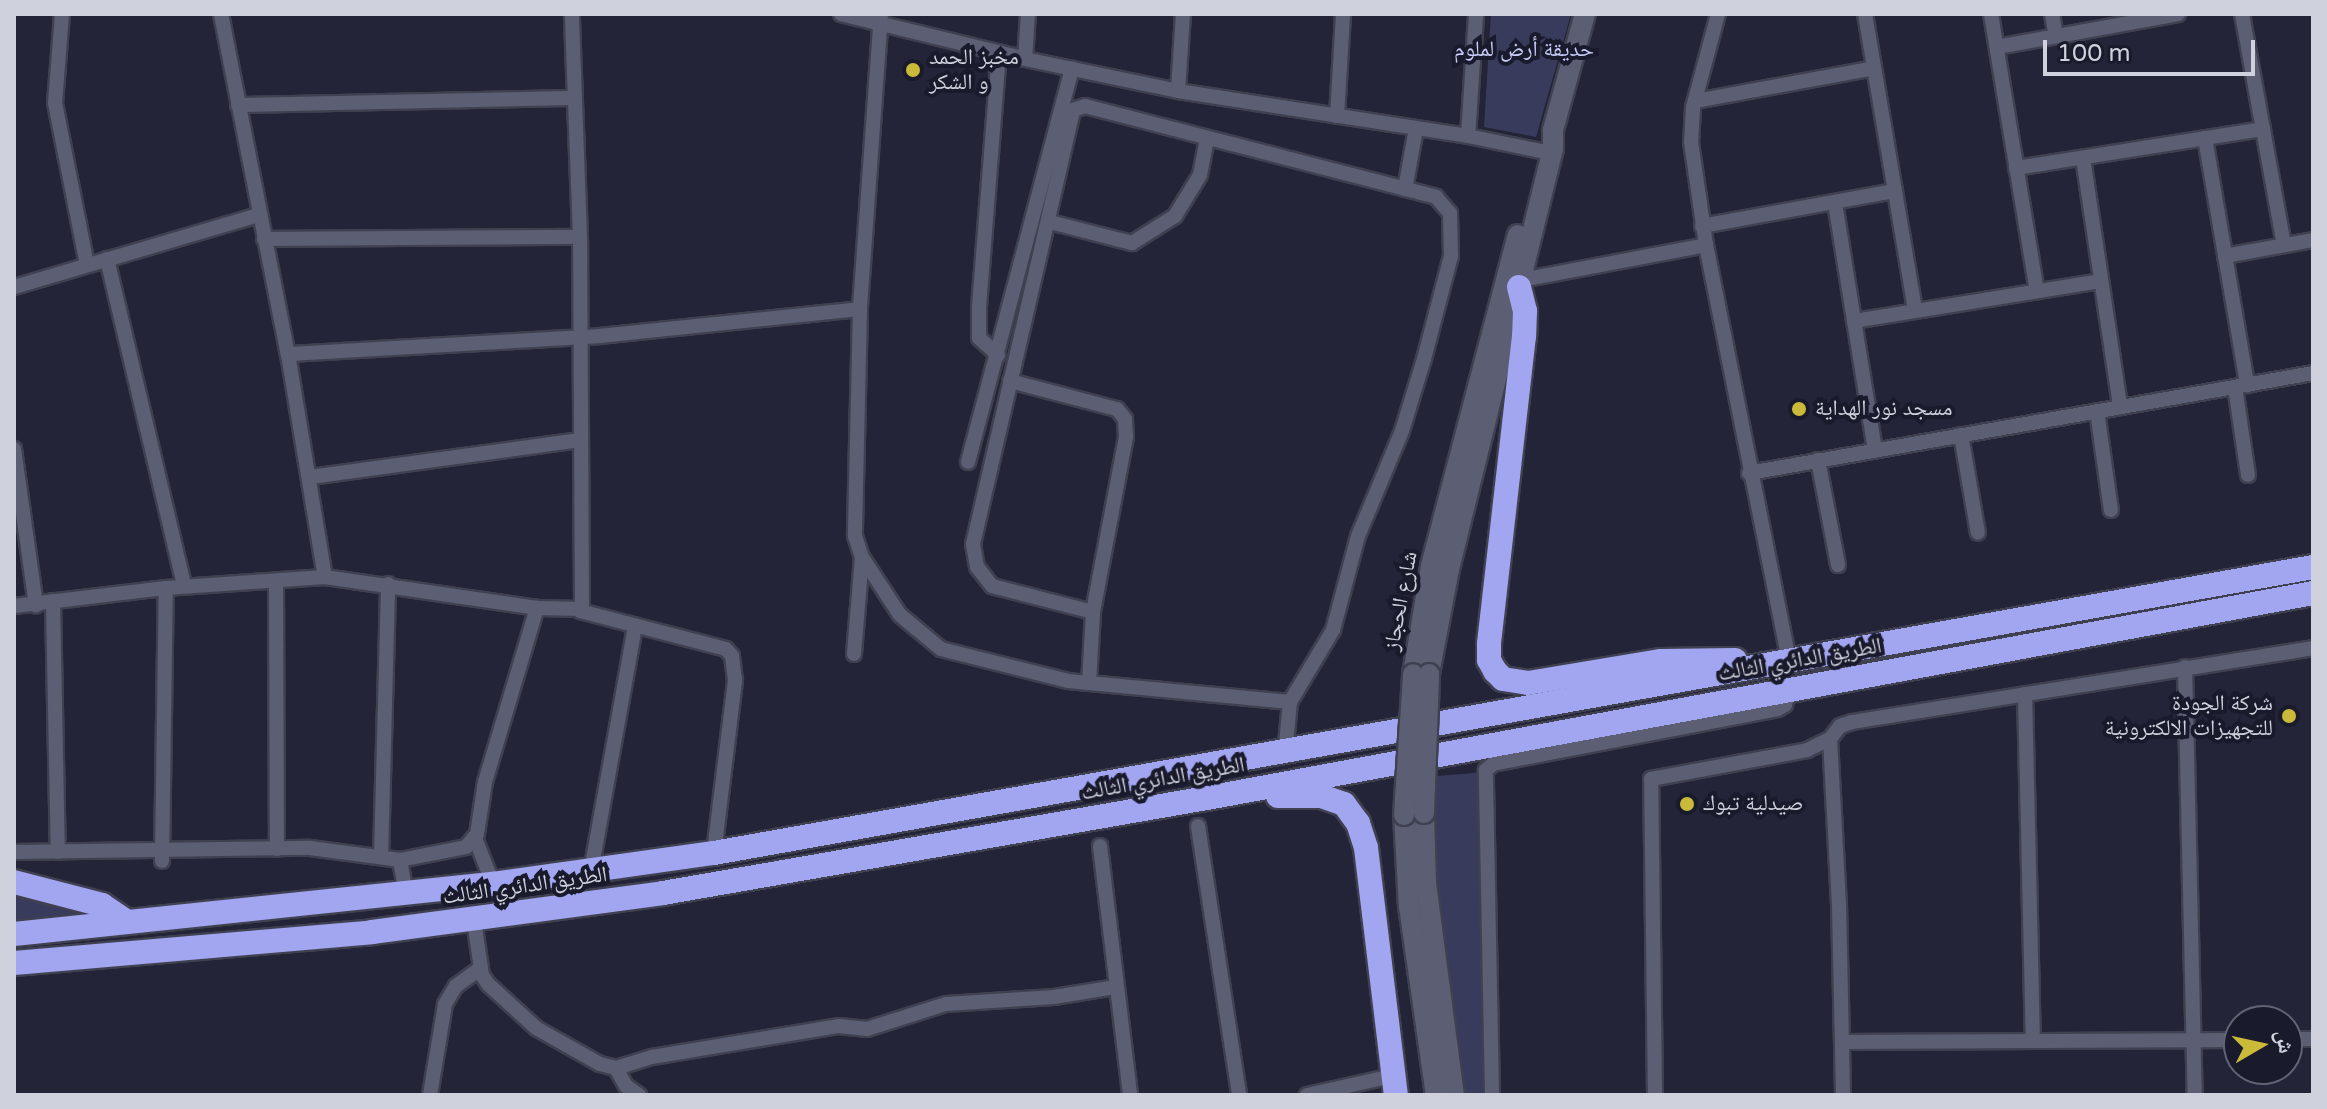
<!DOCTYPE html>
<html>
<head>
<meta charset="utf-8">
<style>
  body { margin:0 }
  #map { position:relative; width:2327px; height:1109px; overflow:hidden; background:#232437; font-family:"Varela Round","Noto Naskh Arabic",sans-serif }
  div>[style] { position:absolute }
  .green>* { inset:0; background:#393b5c }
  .roads { filter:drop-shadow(2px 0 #3f4050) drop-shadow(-2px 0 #3f4050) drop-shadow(0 2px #3f4050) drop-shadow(0 -2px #3f4050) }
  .street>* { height:14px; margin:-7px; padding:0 7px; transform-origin:7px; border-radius:7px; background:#5c5e74 }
  .secondary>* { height:20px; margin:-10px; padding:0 10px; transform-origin:10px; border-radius:10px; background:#5c5e74 }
  .highway>* { height:24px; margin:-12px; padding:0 12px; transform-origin:12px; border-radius:12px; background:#a2a5f0 }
  .bridges { filter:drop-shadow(2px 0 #3f4050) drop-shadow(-2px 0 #3f4050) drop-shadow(0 2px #3f4050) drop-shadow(0 -2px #3f4050) }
  .secondary-bridge>* { height:20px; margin:-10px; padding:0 10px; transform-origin:10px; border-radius:10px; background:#5c5e74 }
  .dots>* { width:22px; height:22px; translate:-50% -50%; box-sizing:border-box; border:4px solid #191a2c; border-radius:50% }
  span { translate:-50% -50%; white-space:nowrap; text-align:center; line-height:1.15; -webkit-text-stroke:8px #191a2c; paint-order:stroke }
  .park-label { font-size:22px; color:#c9ccf8 }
  .poi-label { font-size:22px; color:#cfd1dd }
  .left { translate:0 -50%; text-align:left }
  .right { translate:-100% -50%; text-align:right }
  .street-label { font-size:22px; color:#cfd1dd }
  .frame { position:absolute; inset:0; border:16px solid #cfd1dd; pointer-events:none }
  .north { position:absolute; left:2223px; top:1005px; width:80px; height:80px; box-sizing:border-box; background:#191a2c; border:2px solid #626373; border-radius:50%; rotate:81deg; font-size:22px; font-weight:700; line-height:32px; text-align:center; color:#cfd1dd }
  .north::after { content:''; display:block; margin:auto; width:28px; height:36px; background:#cbba39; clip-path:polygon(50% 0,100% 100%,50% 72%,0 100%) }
  .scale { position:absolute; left:2043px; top:40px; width:212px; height:36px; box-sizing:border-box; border:4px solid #cfd1dd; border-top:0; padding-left:10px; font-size:24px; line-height:28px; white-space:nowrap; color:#cfd1dd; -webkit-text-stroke:6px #191a2c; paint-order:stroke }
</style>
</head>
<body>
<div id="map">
  <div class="green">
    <div style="clip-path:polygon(1491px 14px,1571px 14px,1536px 137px,1484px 127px)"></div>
    <div style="clip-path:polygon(1485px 772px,1492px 1095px,1456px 1095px,1426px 777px)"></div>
    <div style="clip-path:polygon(14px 886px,120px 920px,14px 928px)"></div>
  </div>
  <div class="roads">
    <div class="street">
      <div style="left:62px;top:14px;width:89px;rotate:94.5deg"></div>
      <div style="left:55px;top:103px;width:164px;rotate:78.8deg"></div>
      <div style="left:221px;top:14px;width:347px;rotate:78.9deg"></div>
      <div style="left:288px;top:354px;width:226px;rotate:80.6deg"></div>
      <div style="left:841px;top:14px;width:189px;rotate:13.7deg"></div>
      <div style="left:1025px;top:59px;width:156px;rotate:11.8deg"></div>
      <div style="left:1178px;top:91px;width:293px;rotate:8.8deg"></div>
      <div style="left:1468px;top:136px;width:75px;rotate:11.6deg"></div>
      <div style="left:881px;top:14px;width:296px;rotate:94.1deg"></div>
      <div style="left:860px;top:309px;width:227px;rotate:91.3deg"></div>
      <div style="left:855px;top:536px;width:22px;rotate:72deg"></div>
      <div style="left:862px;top:557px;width:69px;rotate:56.8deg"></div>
      <div style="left:900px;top:615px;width:53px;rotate:39.7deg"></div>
      <div style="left:941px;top:649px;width:131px;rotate:14.1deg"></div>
      <div style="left:1068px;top:681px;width:223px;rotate:5.4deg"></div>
      <div style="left:1718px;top:14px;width:96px;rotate:105deg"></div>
      <div style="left:1693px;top:107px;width:35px;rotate:93deg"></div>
      <div style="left:1691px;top:142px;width:104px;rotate:81.7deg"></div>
      <div style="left:1706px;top:245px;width:425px;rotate:78.7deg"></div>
      <div style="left:1865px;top:14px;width:301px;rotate:80.4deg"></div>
      <div style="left:1991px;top:14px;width:281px;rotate:80.6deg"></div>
      <div style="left:2052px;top:14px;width:22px;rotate:80deg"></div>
      <div style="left:2242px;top:14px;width:235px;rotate:79.7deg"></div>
      <div style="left:1997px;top:47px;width:184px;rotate:-10.3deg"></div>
      <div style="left:1025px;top:59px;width:45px;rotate:-86.2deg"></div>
      <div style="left:1178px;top:91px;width:77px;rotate:-86.3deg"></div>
      <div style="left:1695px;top:101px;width:182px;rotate:-10.4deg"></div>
      <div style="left:238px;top:105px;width:337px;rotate:-1.2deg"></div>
      <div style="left:1337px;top:116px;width:102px;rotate:-86.6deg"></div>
      <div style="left:1468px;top:136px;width:122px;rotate:-86.2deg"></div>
      <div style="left:2205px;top:138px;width:251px;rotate:80.3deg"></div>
      <div style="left:2083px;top:158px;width:252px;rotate:81.5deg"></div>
      <div style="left:2016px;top:168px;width:250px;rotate:-9deg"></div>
      <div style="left:1405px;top:189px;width:61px;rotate:-79.6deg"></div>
      <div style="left:1835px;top:203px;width:250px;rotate:80.8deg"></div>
      <div style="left:1050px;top:222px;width:85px;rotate:14.4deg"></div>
      <div style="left:1132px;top:243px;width:51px;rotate:-32.1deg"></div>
      <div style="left:1175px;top:216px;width:48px;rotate:-58.6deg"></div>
      <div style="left:1200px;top:175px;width:38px;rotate:-79deg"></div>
      <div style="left:1702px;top:226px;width:196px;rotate:-10.3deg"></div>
      <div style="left:264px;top:239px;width:316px;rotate:-0.4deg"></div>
      <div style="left:2225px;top:256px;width:89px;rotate:-10.3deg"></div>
      <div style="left:107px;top:259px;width:336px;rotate:76.7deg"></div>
      <div style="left:1521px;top:280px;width:188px;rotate:-10.7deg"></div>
      <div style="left:14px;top:287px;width:254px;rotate:-16.4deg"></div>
      <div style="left:1854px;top:321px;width:250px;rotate:-9.2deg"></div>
      <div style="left:288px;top:354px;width:312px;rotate:-3.3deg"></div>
      <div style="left:599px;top:336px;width:262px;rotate:-5.9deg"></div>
      <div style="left:998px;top:355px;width:25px;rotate:-138deg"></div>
      <div style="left:979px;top:338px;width:31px;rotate:-90deg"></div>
      <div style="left:979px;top:307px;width:255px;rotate:-85.5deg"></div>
      <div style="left:1010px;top:381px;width:111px;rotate:14.7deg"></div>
      <div style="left:1117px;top:409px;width:13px;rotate:51deg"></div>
      <div style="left:1125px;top:419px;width:18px;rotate:87deg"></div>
      <div style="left:1126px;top:437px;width:178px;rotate:100.7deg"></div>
      <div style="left:1093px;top:612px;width:71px;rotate:93.2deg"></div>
      <div style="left:2235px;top:387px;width:89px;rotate:81.6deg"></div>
      <div style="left:2097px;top:411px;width:100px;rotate:82deg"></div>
      <div style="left:1961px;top:435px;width:99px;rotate:80.2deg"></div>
      <div style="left:14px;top:449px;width:158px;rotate:82deg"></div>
      <div style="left:1818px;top:460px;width:107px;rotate:79.2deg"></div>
      <div style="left:968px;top:462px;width:407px;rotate:-75.2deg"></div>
      <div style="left:1749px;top:473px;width:573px;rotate:-10.05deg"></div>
      <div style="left:310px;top:477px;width:273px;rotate:-7.8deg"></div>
      <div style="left:276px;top:581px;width:268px;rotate:89.8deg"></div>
      <div style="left:53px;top:601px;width:251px;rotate:88.9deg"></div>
      <div style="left:14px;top:606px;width:153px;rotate:-6.8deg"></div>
      <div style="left:166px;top:588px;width:159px;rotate:-4deg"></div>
      <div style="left:325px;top:577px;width:214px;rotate:8.3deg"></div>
      <div style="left:537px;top:608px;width:45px;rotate:1.3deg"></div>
      <div style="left:582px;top:609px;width:372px;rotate:-90.3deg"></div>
      <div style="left:580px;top:237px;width:223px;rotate:-92.1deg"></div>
      <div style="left:580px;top:611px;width:151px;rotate:14.6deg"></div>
      <div style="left:726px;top:649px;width:9px;rotate:49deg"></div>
      <div style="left:732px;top:656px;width:25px;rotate:83deg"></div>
      <div style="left:735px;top:681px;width:173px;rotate:97deg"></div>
      <div style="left:1093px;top:612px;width:104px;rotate:-165.6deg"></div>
      <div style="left:992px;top:586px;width:24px;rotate:-128deg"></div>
      <div style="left:977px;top:567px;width:23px;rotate:-100deg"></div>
      <div style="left:973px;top:544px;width:445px;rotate:-77deg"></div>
      <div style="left:1073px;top:110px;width:13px;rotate:-18deg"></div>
      <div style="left:1085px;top:106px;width:363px;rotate:14.5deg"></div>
      <div style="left:1436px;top:197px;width:21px;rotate:49deg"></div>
      <div style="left:1450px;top:213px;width:43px;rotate:88.7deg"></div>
      <div style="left:1451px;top:256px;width:106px;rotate:104.7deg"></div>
      <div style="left:1424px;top:359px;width:75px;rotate:107deg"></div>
      <div style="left:1402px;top:431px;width:114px;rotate:112.7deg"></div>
      <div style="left:1358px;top:536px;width:97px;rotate:104.9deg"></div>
      <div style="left:1333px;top:630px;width:84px;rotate:120.8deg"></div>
      <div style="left:1290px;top:702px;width:52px;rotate:95.5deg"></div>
      <div style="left:854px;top:654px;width:97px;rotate:-85.3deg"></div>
      <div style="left:2185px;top:667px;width:428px;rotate:88.7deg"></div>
      <div style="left:2025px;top:694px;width:347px;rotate:88.7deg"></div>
      <div style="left:1830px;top:739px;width:164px;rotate:86.9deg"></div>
      <div style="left:1839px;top:903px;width:192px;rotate:88.8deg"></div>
      <div style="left:1198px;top:826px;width:272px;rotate:81.3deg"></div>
      <div style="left:475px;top:838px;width:49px;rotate:68.6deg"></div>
      <div style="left:1100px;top:846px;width:251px;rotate:83.1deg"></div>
      <div style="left:14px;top:852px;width:296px;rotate:-0.8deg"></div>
      <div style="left:310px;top:848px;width:91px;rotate:7.6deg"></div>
      <div style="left:400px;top:860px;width:67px;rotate:-11.1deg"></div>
      <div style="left:466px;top:847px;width:17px;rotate:-50deg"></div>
      <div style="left:477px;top:834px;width:53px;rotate:-81.3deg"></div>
      <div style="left:485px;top:782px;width:182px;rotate:-73.4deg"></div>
      <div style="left:381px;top:857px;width:273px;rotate:-88.5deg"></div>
      <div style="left:400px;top:860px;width:35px;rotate:80deg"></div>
      <div style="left:162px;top:861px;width:273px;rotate:-89.2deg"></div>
      <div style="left:591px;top:871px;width:249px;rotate:-79.8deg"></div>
      <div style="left:474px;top:921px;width:55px;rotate:81.6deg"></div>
      <div style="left:482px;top:975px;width:11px;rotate:56deg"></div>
      <div style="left:488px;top:984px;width:65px;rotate:42.5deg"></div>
      <div style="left:536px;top:1028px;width:73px;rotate:29.4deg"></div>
      <div style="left:600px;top:1064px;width:16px;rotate:14deg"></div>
      <div style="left:616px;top:1068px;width:38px;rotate:-17deg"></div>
      <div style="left:652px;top:1057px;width:190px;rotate:-9.4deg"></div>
      <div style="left:839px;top:1026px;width:28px;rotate:6deg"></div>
      <div style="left:867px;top:1029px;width:83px;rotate:-17.6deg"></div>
      <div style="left:946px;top:1004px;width:108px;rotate:-3.7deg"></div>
      <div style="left:1054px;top:997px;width:63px;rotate:-9.2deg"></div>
      <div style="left:2287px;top:1039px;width:26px"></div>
      <div style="left:1842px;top:1042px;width:397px;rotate:-0.3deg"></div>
      <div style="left:616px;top:1068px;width:21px;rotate:61deg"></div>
      <div style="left:626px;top:1086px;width:16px;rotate:35deg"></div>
      <div style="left:430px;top:1095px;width:92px;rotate:-80.6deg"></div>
      <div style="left:445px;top:1004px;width:21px;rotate:-59deg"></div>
      <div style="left:456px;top:986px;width:31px;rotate:-36deg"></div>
      <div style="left:1307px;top:1095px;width:87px;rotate:-12.6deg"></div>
      <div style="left:1492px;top:1095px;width:325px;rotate:-91.1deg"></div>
      <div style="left:1486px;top:770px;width:9px;rotate:-41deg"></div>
      <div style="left:1493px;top:764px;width:290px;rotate:-10.9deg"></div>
      <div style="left:1778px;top:709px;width:8px;rotate:-30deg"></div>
      <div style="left:1785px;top:705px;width:16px;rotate:-79deg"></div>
      <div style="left:1655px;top:1095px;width:316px;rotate:-90.7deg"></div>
      <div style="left:1651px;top:779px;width:159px;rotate:-10.5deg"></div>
      <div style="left:1807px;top:750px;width:25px;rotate:-26deg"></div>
      <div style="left:1830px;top:739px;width:16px;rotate:-52deg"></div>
      <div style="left:1840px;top:726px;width:13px;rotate:-18deg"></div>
      <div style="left:1852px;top:722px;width:467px;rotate:-9.1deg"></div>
    </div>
    <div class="secondary">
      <div style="left:1413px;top:674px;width:109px;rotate:-80.5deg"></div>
      <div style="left:1431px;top:566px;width:342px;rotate:-75.3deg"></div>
      <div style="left:1429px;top:674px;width:107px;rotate:-79.2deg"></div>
      <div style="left:1449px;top:569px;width:433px;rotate:-76.1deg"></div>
      <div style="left:1553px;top:149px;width:19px;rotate:-90deg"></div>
      <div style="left:1553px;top:130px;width:120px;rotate:-74.6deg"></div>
      <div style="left:1424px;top:813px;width:70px;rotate:88.4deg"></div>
      <div style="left:1426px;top:883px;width:214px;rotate:82.5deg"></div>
      <div style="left:1404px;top:815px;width:91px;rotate:86.9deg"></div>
      <div style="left:1409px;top:906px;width:191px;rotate:81.9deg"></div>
    </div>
    <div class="highway">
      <div style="left:1519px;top:287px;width:25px;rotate:76deg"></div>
      <div style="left:1525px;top:311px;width:25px;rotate:92deg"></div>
      <div style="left:1524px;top:336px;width:310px;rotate:96.5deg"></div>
      <div style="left:1489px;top:644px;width:16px;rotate:90deg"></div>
      <div style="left:1489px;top:660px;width:13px;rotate:61deg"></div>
      <div style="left:1495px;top:671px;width:11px;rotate:45deg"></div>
      <div style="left:1503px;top:679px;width:25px;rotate:9deg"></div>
      <div style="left:1528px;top:683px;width:135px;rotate:-9.4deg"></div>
      <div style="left:1661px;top:661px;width:74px;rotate:-0.8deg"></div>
      <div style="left:1278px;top:796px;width:43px"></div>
      <div style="left:1321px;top:796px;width:24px;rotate:19deg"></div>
      <div style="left:1344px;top:804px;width:24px;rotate:54deg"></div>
      <div style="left:1358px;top:823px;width:26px;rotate:72deg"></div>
      <div style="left:1366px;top:848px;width:249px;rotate:83.1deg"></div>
      <div style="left:14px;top:882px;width:91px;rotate:14.6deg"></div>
      <div style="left:102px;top:905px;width:30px;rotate:34deg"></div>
      <div style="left:14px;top:934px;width:482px;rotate:-6deg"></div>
      <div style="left:493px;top:884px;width:223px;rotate:-8deg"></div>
      <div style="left:714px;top:853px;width:1624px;rotate:-10.14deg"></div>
      <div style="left:14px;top:963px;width:359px;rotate:-4.9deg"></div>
      <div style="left:372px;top:932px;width:294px;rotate:-7.6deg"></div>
      <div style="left:663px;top:893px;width:563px;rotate:-9.91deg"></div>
      <div style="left:1218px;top:796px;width:1114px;rotate:-10.5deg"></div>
    </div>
  </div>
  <div class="bridges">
    <div class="secondary-bridge">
      <div style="left:1424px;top:813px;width:139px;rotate:-87.9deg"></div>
      <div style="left:1404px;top:815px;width:141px;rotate:-86.3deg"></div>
    </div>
  </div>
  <div class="dots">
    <div style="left:913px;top:70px;background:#cbba39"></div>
    <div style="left:1799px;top:409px;background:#cbba39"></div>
    <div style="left:2289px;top:716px;background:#cbba39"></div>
    <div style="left:1687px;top:804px;background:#cbba39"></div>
  </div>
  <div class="park-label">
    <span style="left:1524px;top:50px">حديقة أرض لملوم</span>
  </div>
  <div class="poi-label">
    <span class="left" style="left:929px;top:70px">مخبز الحمد<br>و الشكر</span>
    <span class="left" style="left:1815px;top:409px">مسجد نور الهداية</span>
    <span class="right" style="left:2273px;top:716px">شركة الجودة<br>للتجهيزات الالكترونية</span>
    <span class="left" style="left:1703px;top:804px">صيدلية تبوك</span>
  </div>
  <div class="street-label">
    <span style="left:1401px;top:601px;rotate:-79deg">شارع الحجاز</span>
    <span style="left:1800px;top:660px;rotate:-10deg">الطريق الدائري الثالث</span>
    <span style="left:1163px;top:779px;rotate:-10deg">الطريق الدائري الثالث</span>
    <span style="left:525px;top:886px;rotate:-8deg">الطريق الدائري الثالث</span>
  </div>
  <div class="frame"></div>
  <div class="north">ش</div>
  <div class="scale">100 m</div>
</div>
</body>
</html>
